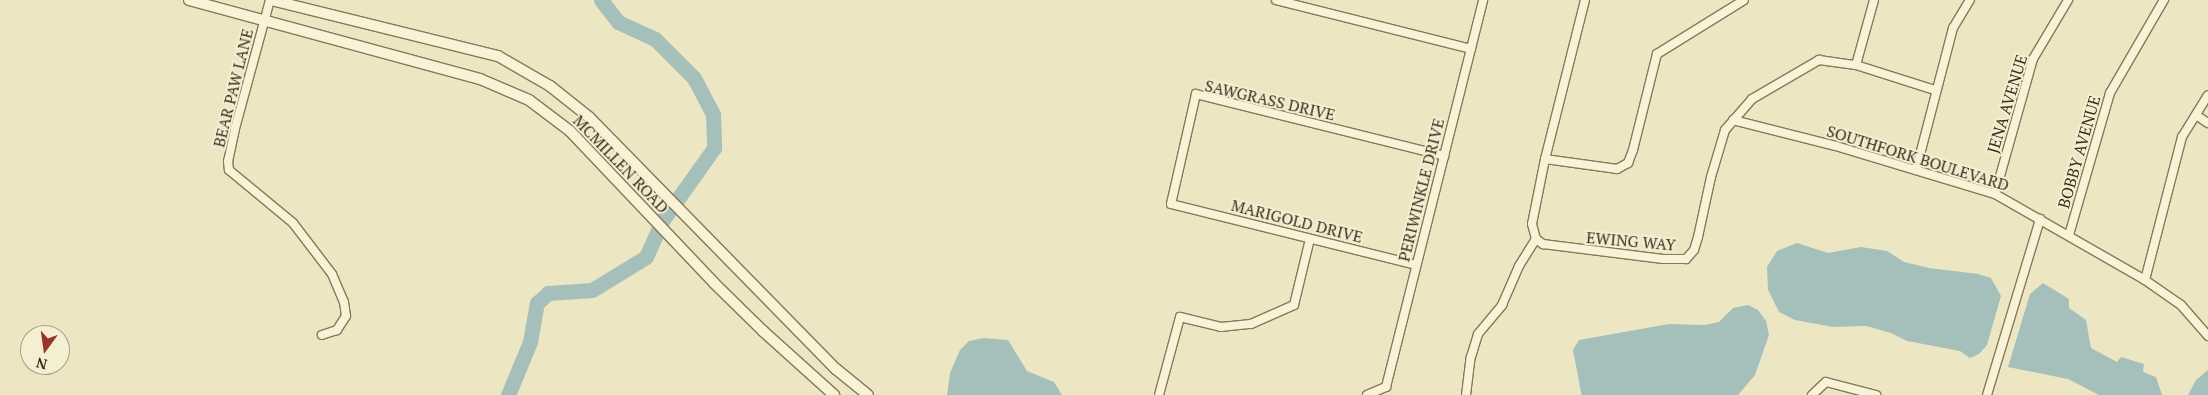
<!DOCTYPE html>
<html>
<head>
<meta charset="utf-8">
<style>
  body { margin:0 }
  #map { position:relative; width:2208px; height:395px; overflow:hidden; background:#ede6c3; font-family:"PT Serif",serif }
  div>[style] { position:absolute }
  .water>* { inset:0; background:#a5c0bb }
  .river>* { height:15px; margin:-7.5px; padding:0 7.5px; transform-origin:7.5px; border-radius:7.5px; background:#a5c0bb }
  .roads { filter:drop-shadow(1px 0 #87785a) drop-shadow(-1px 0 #87785a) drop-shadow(0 1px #87785a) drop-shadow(0 -1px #87785a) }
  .street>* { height:8px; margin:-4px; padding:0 4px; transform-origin:4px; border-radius:4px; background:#f8f2d6 }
  .secondary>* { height:10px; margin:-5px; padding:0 5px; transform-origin:5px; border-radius:5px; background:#f8f2d6 }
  span { translate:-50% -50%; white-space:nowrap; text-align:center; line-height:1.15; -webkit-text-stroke:4px #f5efd2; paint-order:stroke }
  .street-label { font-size:16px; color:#372d1e }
  .north { position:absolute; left:20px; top:325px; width:50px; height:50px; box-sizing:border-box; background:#f5efd2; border:1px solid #a9a18a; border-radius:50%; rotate:194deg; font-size:14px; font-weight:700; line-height:20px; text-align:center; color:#372d1e }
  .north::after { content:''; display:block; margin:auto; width:18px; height:22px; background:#95382b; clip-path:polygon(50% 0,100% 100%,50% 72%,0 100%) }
</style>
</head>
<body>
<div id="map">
  <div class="water">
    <div style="clip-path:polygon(1797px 243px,1828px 253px,1861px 247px,1887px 251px,1904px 262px,1929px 268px,1978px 274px,1991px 278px,2001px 296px,1987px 345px,1979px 354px,1970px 358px,1960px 351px,1907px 341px,1891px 333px,1866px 326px,1833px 327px,1795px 320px,1779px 312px,1768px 290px,1767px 267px,1777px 251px)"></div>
    <div style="clip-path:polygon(2043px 283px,2069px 299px,2069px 308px,2086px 320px,2091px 348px,2117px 362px,2121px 357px,2144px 364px,2143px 372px,2156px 377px,2162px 395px,2099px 395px,2068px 379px,2008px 367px,2030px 294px)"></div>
    <div style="clip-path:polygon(1748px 305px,1758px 310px,1766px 321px,1769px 335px,1755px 375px,1738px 395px,1582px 395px,1581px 392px,1573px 350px,1579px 340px,1669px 324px,1705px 325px,1719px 322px,1733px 308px)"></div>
    <div style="clip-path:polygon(984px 338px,1008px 340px,1027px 371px,1054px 382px,1062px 395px,947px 395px,950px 373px,960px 350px,969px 341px)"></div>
    <div style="clip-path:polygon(2208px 370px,2208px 395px,2188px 395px,2196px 380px)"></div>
  </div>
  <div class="river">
    <div style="left:601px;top:0;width:28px;rotate:52deg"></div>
    <div style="left:618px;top:22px;width:41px;rotate:24.7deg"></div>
    <div style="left:655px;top:39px;width:55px;rotate:45deg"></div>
    <div style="left:694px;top:78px;width:41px;rotate:62.2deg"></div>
    <div style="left:713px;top:114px;width:34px;rotate:88deg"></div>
    <div style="left:714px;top:148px;width:90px;rotate:125.5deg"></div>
    <div style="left:508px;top:395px;width:57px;rotate:-67.5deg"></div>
    <div style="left:530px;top:342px;width:40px;rotate:-80deg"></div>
    <div style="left:537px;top:303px;width:15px;rotate:-42deg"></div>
    <div style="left:548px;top:293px;width:44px;rotate:-3.9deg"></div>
    <div style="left:592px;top:290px;width:63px;rotate:-31.4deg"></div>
    <div style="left:646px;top:257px;width:30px;rotate:-66deg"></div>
  </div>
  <div class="roads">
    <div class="street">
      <div style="left:270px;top:0;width:134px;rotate:105.2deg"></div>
      <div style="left:235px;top:129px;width:33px;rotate:102deg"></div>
      <div style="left:228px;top:161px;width:9px;rotate:84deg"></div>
      <div style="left:229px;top:170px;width:83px;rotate:39.6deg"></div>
      <div style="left:293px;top:223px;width:64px;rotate:52.6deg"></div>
      <div style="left:332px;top:274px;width:30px;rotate:67deg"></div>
      <div style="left:344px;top:302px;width:14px;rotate:82deg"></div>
      <div style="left:346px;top:316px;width:17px;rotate:123deg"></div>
      <div style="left:337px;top:330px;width:16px;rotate:162deg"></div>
      <div style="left:1276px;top:0;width:201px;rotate:14.1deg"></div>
      <div style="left:1585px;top:0;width:164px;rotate:104.1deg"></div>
      <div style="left:1545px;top:159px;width:66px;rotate:101.3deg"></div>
      <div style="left:1532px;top:224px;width:16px;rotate:75deg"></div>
      <div style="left:1536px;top:239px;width:9px;rotate:36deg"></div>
      <div style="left:1543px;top:244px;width:121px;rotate:7.1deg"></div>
      <div style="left:1663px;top:259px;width:23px"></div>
      <div style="left:1686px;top:259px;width:12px;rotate:-48deg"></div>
      <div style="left:1694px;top:250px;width:14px;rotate:-73deg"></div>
      <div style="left:1698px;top:237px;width:61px;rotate:-77.8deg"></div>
      <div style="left:1711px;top:177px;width:49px;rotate:-73.4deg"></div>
      <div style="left:1725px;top:130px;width:41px;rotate:-48.9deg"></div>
      <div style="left:1752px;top:99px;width:78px;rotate:-30.2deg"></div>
      <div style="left:1819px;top:60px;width:37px;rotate:8deg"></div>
      <div style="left:1856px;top:65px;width:83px;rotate:17.6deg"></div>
      <div style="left:1856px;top:65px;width:67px;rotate:-74.5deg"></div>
      <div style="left:2196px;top:115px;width:14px;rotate:34deg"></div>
      <div style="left:1733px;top:120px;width:106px;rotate:14.2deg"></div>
      <div style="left:1836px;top:146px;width:166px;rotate:16.8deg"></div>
      <div style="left:1995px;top:194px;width:173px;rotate:29.8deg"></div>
      <div style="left:2145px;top:280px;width:44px;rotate:34.8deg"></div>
      <div style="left:2181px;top:305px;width:41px;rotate:48.9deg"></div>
      <div style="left:1545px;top:159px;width:73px;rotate:7.9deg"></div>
      <div style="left:1617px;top:169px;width:13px;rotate:-29deg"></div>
      <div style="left:1628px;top:163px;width:14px;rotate:-69deg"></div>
      <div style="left:1633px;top:150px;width:99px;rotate:-76deg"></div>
      <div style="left:1657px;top:54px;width:102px;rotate:-31.8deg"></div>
      <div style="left:1916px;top:170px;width:147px;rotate:-75.4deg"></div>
      <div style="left:1953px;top:28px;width:33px;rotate:-59deg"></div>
      <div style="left:1995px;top:194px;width:140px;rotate:-74.3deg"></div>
      <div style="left:2033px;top:59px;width:69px;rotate:-59.3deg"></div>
      <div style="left:2069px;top:235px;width:148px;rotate:-73.9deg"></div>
      <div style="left:2110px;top:93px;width:108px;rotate:-59.9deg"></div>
      <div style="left:1416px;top:265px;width:252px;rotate:-166deg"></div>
      <div style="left:1171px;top:204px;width:113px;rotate:-77.2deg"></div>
      <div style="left:1196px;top:94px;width:256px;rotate:14deg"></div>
      <div style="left:2145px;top:280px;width:148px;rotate:-75.5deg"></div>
      <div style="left:2182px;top:137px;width:49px;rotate:-58.2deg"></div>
      <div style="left:1159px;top:395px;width:81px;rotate:-74.9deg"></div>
      <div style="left:1180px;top:317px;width:42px;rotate:13.7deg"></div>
      <div style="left:1221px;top:327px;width:30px;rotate:-6deg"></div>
      <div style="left:1251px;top:324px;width:47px;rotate:-23.8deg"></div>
      <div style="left:1294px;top:305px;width:68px;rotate:-76.4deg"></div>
      <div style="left:1367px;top:395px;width:21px;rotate:-23deg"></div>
      <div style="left:1386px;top:387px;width:399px;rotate:-75.9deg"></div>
      <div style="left:1466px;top:395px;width:38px;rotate:-83deg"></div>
      <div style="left:1471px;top:357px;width:24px;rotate:-73deg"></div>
      <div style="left:1478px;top:334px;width:38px;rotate:-50deg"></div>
      <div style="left:1502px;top:305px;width:43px;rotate:-66.4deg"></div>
      <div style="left:1519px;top:266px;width:32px;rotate:-58deg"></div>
      <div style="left:1812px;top:395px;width:19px;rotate:-43deg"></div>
      <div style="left:1826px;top:382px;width:52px;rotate:14.6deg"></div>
      <div style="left:1987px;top:395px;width:184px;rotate:-73.2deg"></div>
    </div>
    <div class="secondary">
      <div style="left:189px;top:0;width:302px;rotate:15.2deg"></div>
      <div style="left:480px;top:79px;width:53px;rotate:23.2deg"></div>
      <div style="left:529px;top:100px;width:51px;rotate:37.1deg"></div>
      <div style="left:570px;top:131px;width:209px;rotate:46.5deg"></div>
      <div style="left:714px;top:283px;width:69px;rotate:44.4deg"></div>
      <div style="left:763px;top:331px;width:96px;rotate:42deg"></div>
      <div style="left:271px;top:0;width:234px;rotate:13.9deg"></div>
      <div style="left:498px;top:56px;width:60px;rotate:30deg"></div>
      <div style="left:550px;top:86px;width:50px;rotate:38.5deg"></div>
      <div style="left:589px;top:117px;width:353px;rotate:45.6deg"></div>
      <div style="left:836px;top:369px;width:41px;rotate:39.1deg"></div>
    </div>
  </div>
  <div class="street-label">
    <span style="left:233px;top:88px;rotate:-76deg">BEAR PAW LANE</span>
    <span style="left:1270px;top:100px;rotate:13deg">SAWGRASS DRIVE</span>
    <span style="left:2007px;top:104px;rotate:-73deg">JENA AVENUE</span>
    <span style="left:2079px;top:152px;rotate:-74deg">BOBBY AVENUE</span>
    <span style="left:1918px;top:158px;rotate:17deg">SOUTHFORK BOULEVARD</span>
    <span style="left:621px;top:164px;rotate:46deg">MCMILLEN ROAD</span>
    <span style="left:1421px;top:190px;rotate:-76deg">PERIWINKLE DRIVE</span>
    <span style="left:1297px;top:221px;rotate:14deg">MARIGOLD DRIVE</span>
    <span style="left:1631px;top:241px;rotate:5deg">EWING WAY</span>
  </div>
  <div class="north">N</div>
</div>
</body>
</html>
